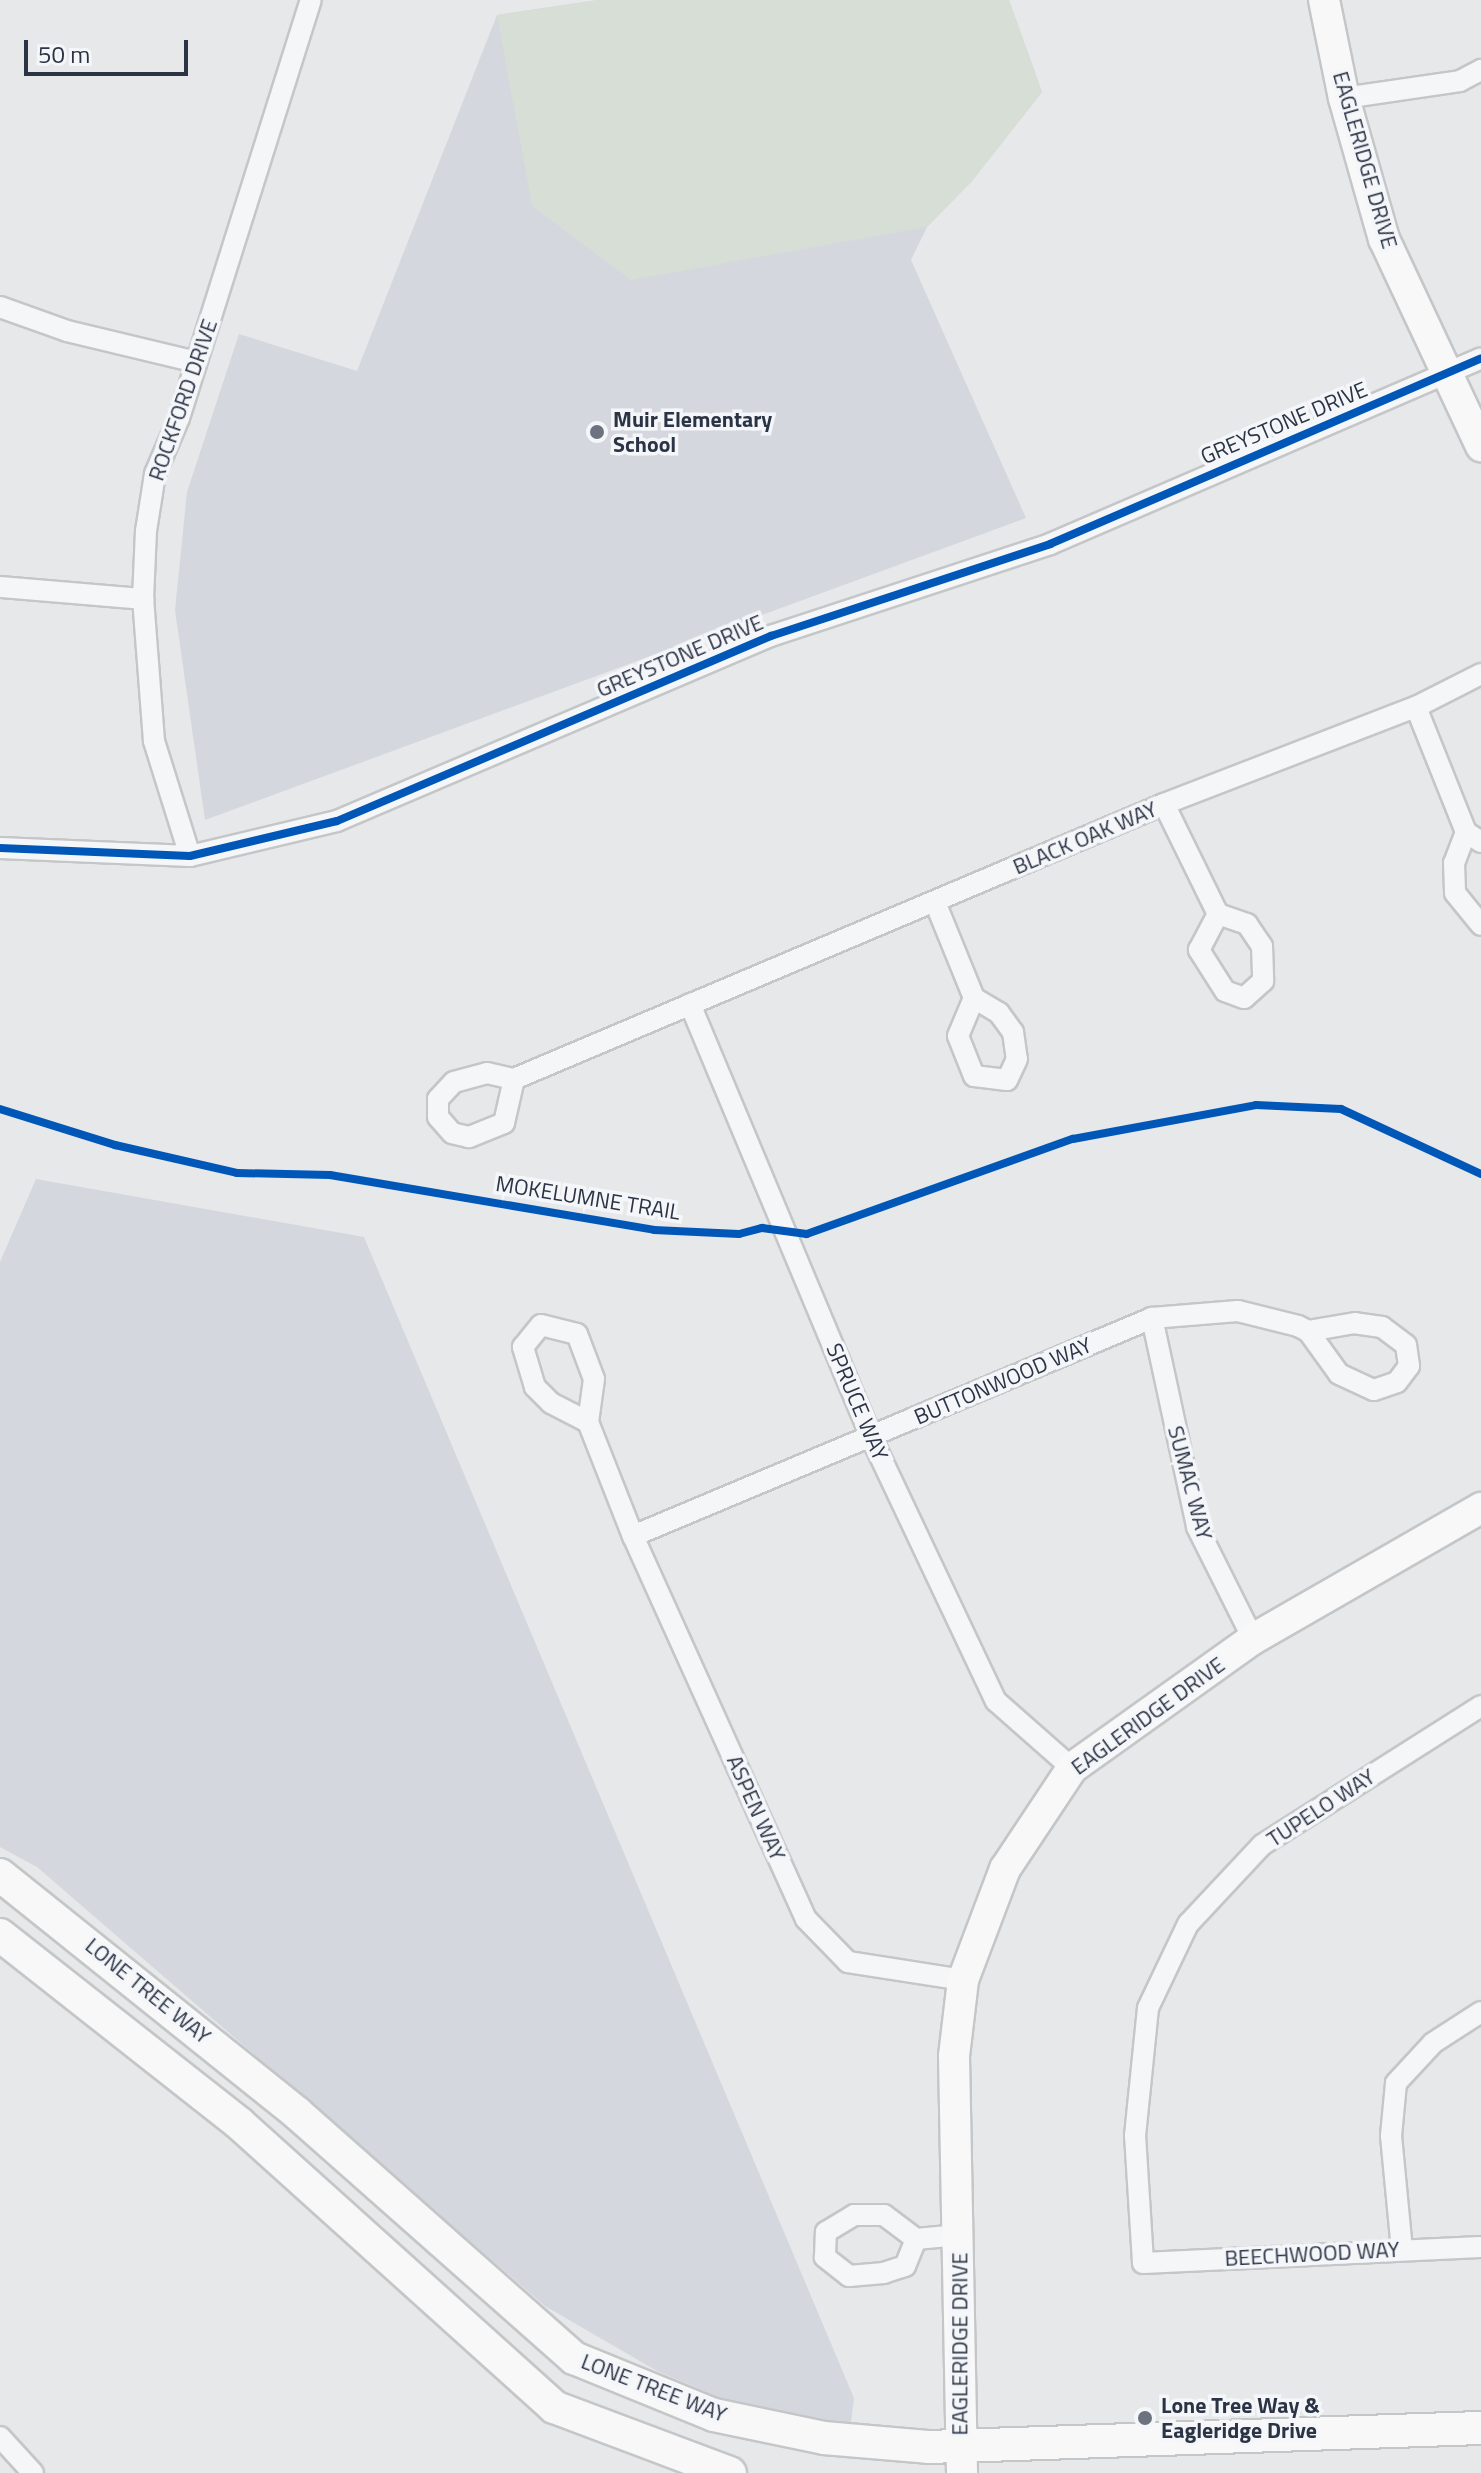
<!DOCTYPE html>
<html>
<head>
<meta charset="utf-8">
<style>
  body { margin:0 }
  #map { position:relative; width:1481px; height:2473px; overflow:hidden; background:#e6e8ea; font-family:"Titillium Web",sans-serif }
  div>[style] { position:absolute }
  .built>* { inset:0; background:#d4d7dd }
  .green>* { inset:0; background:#d6ded6 }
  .roads { filter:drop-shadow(2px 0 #c4c6c8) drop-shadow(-2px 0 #c4c6c8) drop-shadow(0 2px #c4c6c8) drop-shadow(0 -2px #c4c6c8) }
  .street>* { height:20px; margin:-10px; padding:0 10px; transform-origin:10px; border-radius:10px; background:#f5f6f7 }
  .secondary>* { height:30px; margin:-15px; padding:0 15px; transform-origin:15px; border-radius:15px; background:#f8f8f8 }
  .primary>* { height:32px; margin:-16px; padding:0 16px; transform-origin:16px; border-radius:16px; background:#f8f8f8 }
  .cycleway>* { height:8px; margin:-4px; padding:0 4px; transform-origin:4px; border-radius:4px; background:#0057b8 }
  .dots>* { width:22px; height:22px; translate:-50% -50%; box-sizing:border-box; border:4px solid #f4f6f9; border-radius:50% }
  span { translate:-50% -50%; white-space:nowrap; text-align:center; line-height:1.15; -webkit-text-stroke:7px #f4f6f9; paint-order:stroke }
  .street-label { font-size:22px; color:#2b3445 }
  .poi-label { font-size:22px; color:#2b3445; font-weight:700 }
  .left { translate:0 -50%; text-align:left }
  .scale { position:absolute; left:24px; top:40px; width:164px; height:36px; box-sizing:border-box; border:4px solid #2b3445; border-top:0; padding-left:10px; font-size:24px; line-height:28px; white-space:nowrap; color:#2b3445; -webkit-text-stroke:6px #f4f6f9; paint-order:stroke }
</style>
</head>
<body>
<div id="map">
  <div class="built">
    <div style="clip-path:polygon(598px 0,1009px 0,1042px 92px,972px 181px,927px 227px,911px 260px,1026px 518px,205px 820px,175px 610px,187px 492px,239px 334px,357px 371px,497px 15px)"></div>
    <div style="clip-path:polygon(36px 1179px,364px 1237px,854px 2398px,850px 2430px,735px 2404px,657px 2371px,545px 2306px,37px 1867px,0 1847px,0 1262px)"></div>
  </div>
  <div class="green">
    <div style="clip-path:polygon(598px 0,1009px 0,1042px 92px,972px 181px,927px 227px,631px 280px,532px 206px,497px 15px)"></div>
  </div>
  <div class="roads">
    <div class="street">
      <div style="left:1344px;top:98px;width:117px;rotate:-8.3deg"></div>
      <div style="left:1460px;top:81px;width:24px;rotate:-28deg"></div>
      <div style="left:0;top:307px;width:71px;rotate:19.7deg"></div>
      <div style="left:67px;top:331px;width:133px;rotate:13.5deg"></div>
      <div style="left:0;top:587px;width:144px;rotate:4.8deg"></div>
      <div style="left:1416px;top:707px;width:135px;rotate:68.2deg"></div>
      <div style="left:1466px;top:832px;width:18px;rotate:34deg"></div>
      <div style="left:1164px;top:804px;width:123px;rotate:63.9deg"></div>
      <div style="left:1218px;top:914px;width:31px;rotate:19deg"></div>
      <div style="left:1247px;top:924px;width:27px;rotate:56deg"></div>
      <div style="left:1262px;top:946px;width:35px;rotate:88deg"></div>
      <div style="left:1263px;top:981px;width:25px;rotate:138deg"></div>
      <div style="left:1244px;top:998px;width:20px;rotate:-160deg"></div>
      <div style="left:1225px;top:991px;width:49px;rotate:-122.4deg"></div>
      <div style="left:1199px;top:950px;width:41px;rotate:-62.2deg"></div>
      <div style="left:1466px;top:832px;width:33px;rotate:111deg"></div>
      <div style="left:1454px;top:863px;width:30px;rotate:88deg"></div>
      <div style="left:1455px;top:893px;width:41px;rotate:50.9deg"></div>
      <div style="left:0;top:848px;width:190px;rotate:2.4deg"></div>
      <div style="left:190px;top:856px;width:151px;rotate:-13.4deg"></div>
      <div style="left:337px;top:821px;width:472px;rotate:-23.1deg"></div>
      <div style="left:771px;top:636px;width:294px;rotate:-18.2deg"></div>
      <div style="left:1050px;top:544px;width:469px;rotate:-23.3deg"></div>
      <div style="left:190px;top:856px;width:121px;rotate:-107.4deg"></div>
      <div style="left:154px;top:741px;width:142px;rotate:-94.4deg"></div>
      <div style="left:143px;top:599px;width:68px;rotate:-87.5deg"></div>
      <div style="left:146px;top:531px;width:58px;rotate:-81deg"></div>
      <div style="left:155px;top:474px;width:61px;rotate:-66.8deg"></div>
      <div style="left:179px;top:418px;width:438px;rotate:-72.5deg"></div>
      <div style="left:935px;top:902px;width:104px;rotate:67.9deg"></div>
      <div style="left:974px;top:998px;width:29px;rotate:31deg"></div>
      <div style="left:999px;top:1013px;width:24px;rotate:54deg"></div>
      <div style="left:1013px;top:1032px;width:27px;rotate:82deg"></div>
      <div style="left:1017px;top:1059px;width:23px;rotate:115deg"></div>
      <div style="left:1007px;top:1080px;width:33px;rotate:-173deg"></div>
      <div style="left:974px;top:1076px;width:43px;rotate:-111.8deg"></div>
      <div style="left:958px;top:1036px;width:41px;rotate:-67.2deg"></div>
      <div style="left:690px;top:1004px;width:469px;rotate:67.3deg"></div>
      <div style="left:871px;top:1437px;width:292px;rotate:64.7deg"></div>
      <div style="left:996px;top:1701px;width:101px;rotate:41.4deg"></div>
      <div style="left:514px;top:1079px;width:45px;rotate:102.8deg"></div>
      <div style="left:504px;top:1123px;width:38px;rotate:158deg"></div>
      <div style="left:469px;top:1137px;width:17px;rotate:-167deg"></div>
      <div style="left:452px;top:1133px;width:21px;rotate:-131deg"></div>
      <div style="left:438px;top:1117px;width:18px;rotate:-90deg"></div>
      <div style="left:438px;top:1099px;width:23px;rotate:-47deg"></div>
      <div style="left:454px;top:1082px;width:34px;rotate:-15deg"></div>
      <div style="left:487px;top:1073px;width:28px;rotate:13deg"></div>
      <div style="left:514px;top:1079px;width:706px;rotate:-22.93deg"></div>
      <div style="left:1164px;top:804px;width:270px;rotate:-21.1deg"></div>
      <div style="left:1416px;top:707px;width:73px;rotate:-26.9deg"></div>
      <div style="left:1152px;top:1318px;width:214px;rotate:77.8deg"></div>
      <div style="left:1197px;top:1527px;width:125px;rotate:63.4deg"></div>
      <div style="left:588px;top:1422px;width:42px;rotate:-152.8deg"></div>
      <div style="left:551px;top:1403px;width:23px;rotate:-135deg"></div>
      <div style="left:535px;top:1387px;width:42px;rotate:-106.7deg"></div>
      <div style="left:523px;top:1347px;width:28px;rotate:-51deg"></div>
      <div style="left:541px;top:1325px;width:37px;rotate:14deg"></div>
      <div style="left:577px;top:1334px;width:48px;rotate:69.3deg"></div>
      <div style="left:594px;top:1379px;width:43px;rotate:97.9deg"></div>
      <div style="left:588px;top:1422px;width:123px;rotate:68.5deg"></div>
      <div style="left:633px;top:1536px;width:420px;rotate:65.7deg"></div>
      <div style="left:806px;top:1919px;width:60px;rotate:45.7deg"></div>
      <div style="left:848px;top:1962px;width:116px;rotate:8.9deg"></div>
      <div style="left:633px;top:1536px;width:563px;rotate:-22.78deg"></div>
      <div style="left:1152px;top:1318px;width:86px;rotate:-4.7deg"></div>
      <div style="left:1238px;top:1311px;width:62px;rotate:14deg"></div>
      <div style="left:1298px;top:1326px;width:11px;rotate:27deg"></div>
      <div style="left:1308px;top:1331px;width:53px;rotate:54.2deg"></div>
      <div style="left:1339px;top:1374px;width:38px;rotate:25deg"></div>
      <div style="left:1374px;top:1390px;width:24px;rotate:-19deg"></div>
      <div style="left:1397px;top:1382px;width:20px;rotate:-53deg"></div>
      <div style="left:1409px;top:1366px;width:21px;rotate:-98deg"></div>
      <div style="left:1406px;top:1345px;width:30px;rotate:-143deg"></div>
      <div style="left:1382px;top:1327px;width:27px;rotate:-172deg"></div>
      <div style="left:1355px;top:1323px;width:48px;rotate:170.3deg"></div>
      <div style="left:1481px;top:1706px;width:259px;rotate:147.6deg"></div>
      <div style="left:1262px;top:1845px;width:108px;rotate:133.1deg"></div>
      <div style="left:1188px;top:1924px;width:93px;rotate:115.5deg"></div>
      <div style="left:1148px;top:2008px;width:128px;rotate:95.8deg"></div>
      <div style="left:1135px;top:2135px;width:128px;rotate:86.4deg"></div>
      <div style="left:1143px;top:2263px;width:338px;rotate:-2.7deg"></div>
      <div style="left:916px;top:2239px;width:29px;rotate:112deg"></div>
      <div style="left:905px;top:2266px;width:22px;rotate:162deg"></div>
      <div style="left:884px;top:2273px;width:35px;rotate:175deg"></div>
      <div style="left:849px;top:2276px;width:31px;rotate:-142deg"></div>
      <div style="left:825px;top:2257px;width:25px;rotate:-88deg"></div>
      <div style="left:826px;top:2232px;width:33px;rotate:-31deg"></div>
      <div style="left:854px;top:2215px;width:30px"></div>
      <div style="left:884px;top:2215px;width:40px;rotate:37deg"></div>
      <div style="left:916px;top:2239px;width:43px;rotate:-5.3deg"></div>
      <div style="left:1402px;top:2250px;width:115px;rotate:-95.5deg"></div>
      <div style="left:1391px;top:2136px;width:53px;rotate:-84.6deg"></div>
      <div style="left:1396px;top:2083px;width:54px;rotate:-47.2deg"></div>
      <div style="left:1433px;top:2043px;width:57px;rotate:-32.9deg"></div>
      <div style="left:0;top:2437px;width:49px;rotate:47.5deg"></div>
    </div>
    <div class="secondary">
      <div style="left:1324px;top:0;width:100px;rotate:78.5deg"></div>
      <div style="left:1344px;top:98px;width:147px;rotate:74.2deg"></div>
      <div style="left:1384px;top:239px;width:229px;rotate:64.9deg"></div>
      <div style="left:962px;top:2473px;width:417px;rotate:-91.1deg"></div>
      <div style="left:954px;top:2056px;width:77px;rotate:-83.2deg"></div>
      <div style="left:963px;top:1980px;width:119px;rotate:-69.3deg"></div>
      <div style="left:1005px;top:1869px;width:121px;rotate:-56.4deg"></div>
      <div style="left:1072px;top:1768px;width:222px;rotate:-35.5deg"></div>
      <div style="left:1253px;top:1639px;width:263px;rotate:-29.9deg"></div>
    </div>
    <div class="primary">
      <div style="left:0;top:1875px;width:381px;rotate:38.7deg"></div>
      <div style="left:297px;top:2113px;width:370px;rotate:41.5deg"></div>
      <div style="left:574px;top:2358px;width:151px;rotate:22.2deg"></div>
      <div style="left:714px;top:2415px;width:112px;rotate:11.8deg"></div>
      <div style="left:824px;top:2438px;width:104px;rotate:4.9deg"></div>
      <div style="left:928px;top:2447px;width:553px;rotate:-1.97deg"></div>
      <div style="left:0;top:1935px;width:305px;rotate:38.2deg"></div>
      <div style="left:240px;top:2124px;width:423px;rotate:42deg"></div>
      <div style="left:554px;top:2407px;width:188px;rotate:20.6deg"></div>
    </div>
  </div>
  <div class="cycleway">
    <div style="left:0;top:848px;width:190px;rotate:2.4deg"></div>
    <div style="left:190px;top:856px;width:151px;rotate:-13.4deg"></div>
    <div style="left:337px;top:821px;width:472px;rotate:-23.1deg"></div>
    <div style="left:771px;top:636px;width:294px;rotate:-18.2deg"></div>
    <div style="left:1050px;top:544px;width:469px;rotate:-23.3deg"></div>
    <div style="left:0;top:1109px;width:121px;rotate:17.4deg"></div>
    <div style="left:115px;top:1145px;width:125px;rotate:12.9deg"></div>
    <div style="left:237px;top:1173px;width:93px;rotate:1.2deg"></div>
    <div style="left:330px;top:1175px;width:329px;rotate:9.6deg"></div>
    <div style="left:654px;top:1230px;width:85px;rotate:2.7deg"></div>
    <div style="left:739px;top:1234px;width:24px;rotate:-15deg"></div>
    <div style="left:762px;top:1228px;width:45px;rotate:7.6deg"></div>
    <div style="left:807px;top:1234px;width:282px;rotate:-19.7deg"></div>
    <div style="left:1073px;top:1139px;width:186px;rotate:-10.5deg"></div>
    <div style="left:1256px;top:1105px;width:85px;rotate:2.7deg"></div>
    <div style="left:1341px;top:1109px;width:154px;rotate:24.9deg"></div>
  </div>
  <div class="dots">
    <div style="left:597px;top:432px;background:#6c737f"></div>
    <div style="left:1145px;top:2418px;background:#6c737f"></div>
  </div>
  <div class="street-label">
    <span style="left:1365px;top:160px;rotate:74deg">EAGLERIDGE DRIVE</span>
    <span style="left:183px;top:400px;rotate:-71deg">ROCKFORD DRIVE</span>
    <span style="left:1284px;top:423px;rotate:-23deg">GREYSTONE DRIVE</span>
    <span style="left:680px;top:656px;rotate:-23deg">GREYSTONE DRIVE</span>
    <span style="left:1085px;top:838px;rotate:-23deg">BLACK OAK WAY</span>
    <span style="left:588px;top:1198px;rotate:9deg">MOKELUMNE TRAIL</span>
    <span style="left:1003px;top:1381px;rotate:-23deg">BUTTONWOOD WAY</span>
    <span style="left:857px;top:1402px;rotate:67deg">SPRUCE WAY</span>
    <span style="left:1190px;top:1483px;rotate:75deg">SUMAC WAY</span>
    <span style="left:1148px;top:1716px;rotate:-36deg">EAGLERIDGE DRIVE</span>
    <span style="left:756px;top:1808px;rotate:66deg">ASPEN WAY</span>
    <span style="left:1321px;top:1808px;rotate:-33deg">TUPELO WAY</span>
    <span style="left:148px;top:1991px;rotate:39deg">LONE TREE WAY</span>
    <span style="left:1312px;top:2254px;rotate:-3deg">BEECHWOOD WAY</span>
    <span style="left:960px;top:2344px;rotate:-90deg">EAGLERIDGE DRIVE</span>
    <span style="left:654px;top:2388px;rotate:21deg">LONE TREE WAY</span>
  </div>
  <div class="poi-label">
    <span class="left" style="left:613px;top:432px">Muir Elementary<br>School</span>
    <span class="left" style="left:1161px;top:2418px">Lone Tree Way &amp;<br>Eagleridge Drive</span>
  </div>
  <div class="scale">50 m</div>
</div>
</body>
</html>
